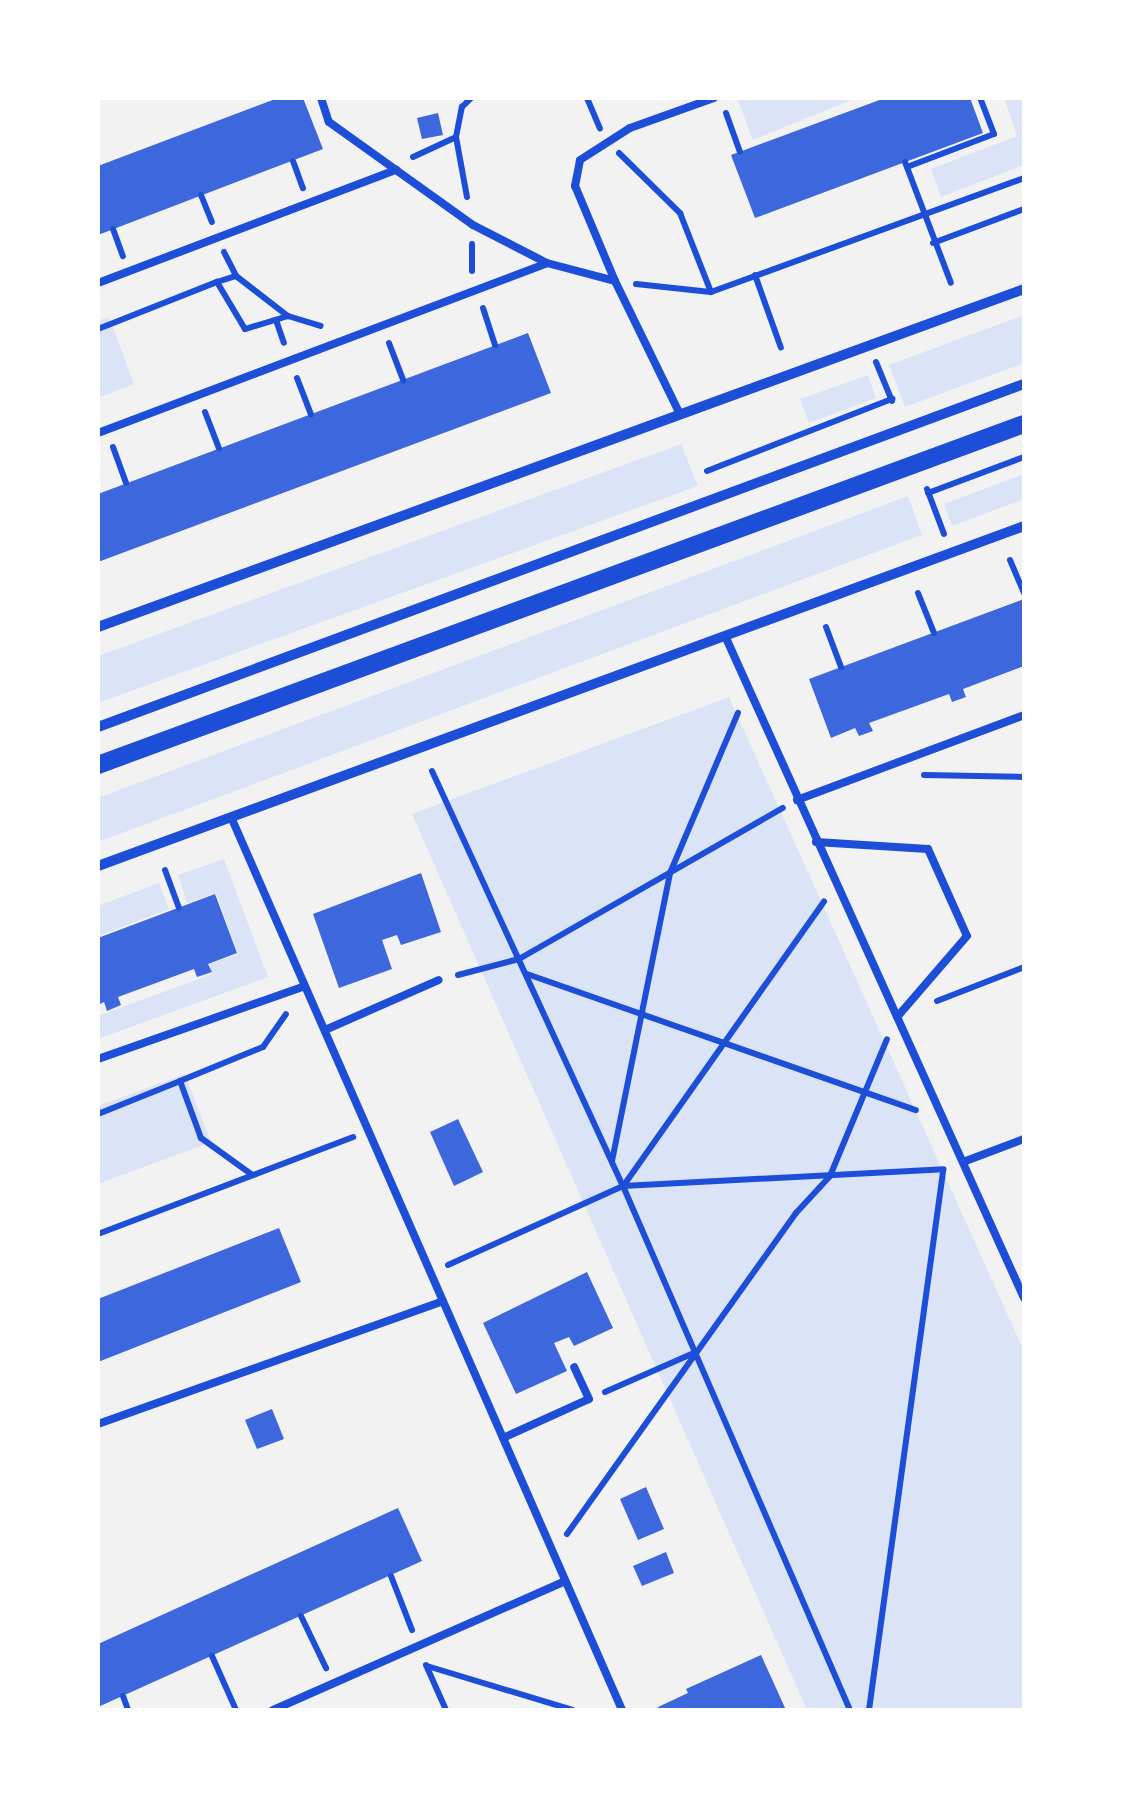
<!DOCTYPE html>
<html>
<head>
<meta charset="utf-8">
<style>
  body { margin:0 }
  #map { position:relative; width:1122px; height:1808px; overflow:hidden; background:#f2f2f2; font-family:Ubuntu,sans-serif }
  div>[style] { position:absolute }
  .green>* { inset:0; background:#dbe4f7 }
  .building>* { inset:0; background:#3d67dc }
  .path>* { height:6px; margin:-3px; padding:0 3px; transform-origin:3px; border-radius:3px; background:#1d4ed8 }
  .service>* { height:8px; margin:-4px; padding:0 4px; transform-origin:4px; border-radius:4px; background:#1d4ed8 }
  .minor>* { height:10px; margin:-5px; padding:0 5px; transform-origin:5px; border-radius:5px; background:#1d4ed8 }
  .tertiary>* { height:18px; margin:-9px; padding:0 9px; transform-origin:9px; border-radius:9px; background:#1d4ed8 }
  span { translate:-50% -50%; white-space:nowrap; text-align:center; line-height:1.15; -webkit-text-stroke:9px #fff; paint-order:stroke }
  .frame { position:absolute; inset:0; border:100px solid #fff; pointer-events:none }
</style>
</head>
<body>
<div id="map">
  <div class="green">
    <div style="clip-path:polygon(737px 98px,856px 98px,753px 140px)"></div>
    <div style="clip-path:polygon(1004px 98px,1024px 98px,1024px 165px,941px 197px,931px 169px,1017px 136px)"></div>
    <div style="clip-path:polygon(1024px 315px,1024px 363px,905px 407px,889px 365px)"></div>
    <div style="clip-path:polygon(109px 317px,134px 384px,98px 398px,98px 321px)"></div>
    <div style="clip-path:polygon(868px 375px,876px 398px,809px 423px,800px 399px)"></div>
    <div style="clip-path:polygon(681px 444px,698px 486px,98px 703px,98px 656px)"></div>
    <div style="clip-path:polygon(1024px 474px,1024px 499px,952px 526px,944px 504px)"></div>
    <div style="clip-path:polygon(908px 496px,922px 535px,98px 842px,98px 798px)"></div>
    <div style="clip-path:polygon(729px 697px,1024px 1351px,1024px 1710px,807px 1710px,412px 814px)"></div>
    <div style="clip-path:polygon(224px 859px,268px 977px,98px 1039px,98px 1016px,212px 974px,209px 964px,238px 954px,216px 893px,187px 903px,178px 875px)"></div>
    <div style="clip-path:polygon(159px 883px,169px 909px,98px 936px,98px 906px)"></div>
    <div style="clip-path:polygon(185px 1074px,211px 1142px,98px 1184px,98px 1106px)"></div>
  </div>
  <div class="building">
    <div style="clip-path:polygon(278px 98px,303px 98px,323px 149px,98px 235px,98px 166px)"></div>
    <div style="clip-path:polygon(885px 98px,970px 98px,983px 133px,755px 218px,731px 155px)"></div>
    <div style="clip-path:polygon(438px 113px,443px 135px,422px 139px,417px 118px)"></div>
    <div style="clip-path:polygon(528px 333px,551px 393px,98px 562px,98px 494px)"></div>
    <div style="clip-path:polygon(1024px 599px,1024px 666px,963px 689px,966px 697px,952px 702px,949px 694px,869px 723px,873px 731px,859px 736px,855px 728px,831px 738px,809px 679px)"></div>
    <div style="clip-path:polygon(421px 873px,441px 932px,401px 945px,397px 935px,382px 940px,392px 969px,339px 988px,313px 914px)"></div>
    <div style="clip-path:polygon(215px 894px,237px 953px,208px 964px,212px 972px,197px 977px,194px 969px,118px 997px,121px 1005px,107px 1011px,104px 1002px,98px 1005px,98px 938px)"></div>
    <div style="clip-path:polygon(458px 1119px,483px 1172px,454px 1186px,430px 1132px)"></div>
    <div style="clip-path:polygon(279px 1228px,301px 1282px,98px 1362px,98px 1299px)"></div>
    <div style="clip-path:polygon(587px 1272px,613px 1328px,574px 1346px,569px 1337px,554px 1343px,567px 1371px,516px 1394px,483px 1323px)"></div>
    <div style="clip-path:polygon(272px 1409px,284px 1439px,257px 1449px,245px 1420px)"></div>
    <div style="clip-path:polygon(646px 1487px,664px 1529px,638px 1540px,620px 1499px)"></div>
    <div style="clip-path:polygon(398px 1508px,422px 1561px,98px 1707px,98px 1644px)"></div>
    <div style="clip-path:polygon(666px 1552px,674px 1573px,642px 1586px,633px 1566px)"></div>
    <div style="clip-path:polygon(761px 1655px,786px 1710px,659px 1710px,658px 1707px,688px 1693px,686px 1689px)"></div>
  </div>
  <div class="path">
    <div style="left:587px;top:98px;width:33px;rotate:67deg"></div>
    <div style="left:726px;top:113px;width:41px;rotate:70.3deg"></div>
    <div style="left:619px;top:153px;width:86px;rotate:44.5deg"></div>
    <div style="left:680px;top:213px;width:85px;rotate:68.6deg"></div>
    <div style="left:711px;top:292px;width:333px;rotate:-20deg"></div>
    <div style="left:413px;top:157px;width:47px;rotate:-24.9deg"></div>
    <div style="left:293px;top:161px;width:29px;rotate:70deg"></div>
    <div style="left:905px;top:162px;width:129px;rotate:69.2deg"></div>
    <div style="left:907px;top:167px;width:93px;rotate:-20.8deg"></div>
    <div style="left:994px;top:134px;width:39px;rotate:-111deg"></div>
    <div style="left:201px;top:195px;width:29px;rotate:68deg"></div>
    <div style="left:467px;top:197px;width:61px;rotate:-100.4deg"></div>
    <div style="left:456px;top:137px;width:31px;rotate:-79deg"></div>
    <div style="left:462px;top:107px;width:13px;rotate:-45deg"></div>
    <div style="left:113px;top:229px;width:29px;rotate:70deg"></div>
    <div style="left:933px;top:243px;width:97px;rotate:-20.5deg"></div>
    <div style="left:224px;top:252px;width:27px;rotate:63deg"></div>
    <div style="left:472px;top:271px;width:27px;rotate:-90deg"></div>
    <div style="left:755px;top:275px;width:77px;rotate:70.4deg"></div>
    <div style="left:236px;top:276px;width:66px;rotate:37.6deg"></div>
    <div style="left:288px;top:316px;width:45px;rotate:163.2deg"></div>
    <div style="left:245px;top:329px;width:55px;rotate:-120.8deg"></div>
    <div style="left:217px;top:282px;width:20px;rotate:-18deg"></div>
    <div style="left:636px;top:284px;width:75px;rotate:6.1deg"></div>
    <div style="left:483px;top:308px;width:39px;rotate:72deg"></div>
    <div style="left:288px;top:316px;width:34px;rotate:17deg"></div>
    <div style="left:276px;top:320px;width:24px;rotate:71deg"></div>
    <div style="left:98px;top:329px;width:128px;rotate:-21.6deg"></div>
    <div style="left:389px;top:343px;width:40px;rotate:69deg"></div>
    <div style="left:876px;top:362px;width:42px;rotate:67.7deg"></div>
    <div style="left:297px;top:378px;width:39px;rotate:69deg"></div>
    <div style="left:205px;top:412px;width:39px;rotate:69deg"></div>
    <div style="left:113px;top:447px;width:38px;rotate:70deg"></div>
    <div style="left:707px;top:471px;width:199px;rotate:-21.3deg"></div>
    <div style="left:927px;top:489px;width:48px;rotate:69.3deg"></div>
    <div style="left:928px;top:493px;width:103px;rotate:-20.6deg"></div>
    <div style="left:1010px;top:560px;width:36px;rotate:67deg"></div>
    <div style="left:918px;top:593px;width:43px;rotate:68.2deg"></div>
    <div style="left:826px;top:627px;width:43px;rotate:69.4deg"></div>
    <div style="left:432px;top:771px;width:457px;rotate:65.3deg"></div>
    <div style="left:623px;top:1186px;width:571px;rotate:66.58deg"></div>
    <div style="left:924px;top:775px;width:100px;rotate:1.1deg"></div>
    <div style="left:165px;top:870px;width:40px;rotate:69.8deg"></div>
    <div style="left:527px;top:974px;width:412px;rotate:19.3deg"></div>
    <div style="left:458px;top:975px;width:63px;rotate:-14.7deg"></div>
    <div style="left:519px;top:959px;width:304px;rotate:-29.8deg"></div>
    <div style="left:937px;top:1001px;width:93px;rotate:-21.3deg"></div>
    <div style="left:98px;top:1114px;width:88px;rotate:-21.9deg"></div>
    <div style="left:612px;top:1161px;width:294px;rotate:-78.6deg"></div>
    <div style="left:670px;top:873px;width:174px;rotate:-67deg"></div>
    <div style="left:251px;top:1174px;width:62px;rotate:-144.2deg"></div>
    <div style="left:201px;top:1138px;width:61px;rotate:-110.2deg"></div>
    <div style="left:180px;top:1081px;width:90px;rotate:-22.3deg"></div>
    <div style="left:263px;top:1047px;width:40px;rotate:-55.1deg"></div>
    <div style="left:624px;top:1185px;width:347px;rotate:-54.8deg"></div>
    <div style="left:98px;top:1234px;width:273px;rotate:-20.8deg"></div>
    <div style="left:448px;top:1265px;width:192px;rotate:-24.3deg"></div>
    <div style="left:623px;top:1186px;width:321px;rotate:-3deg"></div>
    <div style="left:605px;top:1392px;width:97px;rotate:-23.7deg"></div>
    <div style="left:567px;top:1534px;width:394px;rotate:-54.5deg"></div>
    <div style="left:796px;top:1213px;width:50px;rotate:-47.4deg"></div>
    <div style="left:830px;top:1176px;width:148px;rotate:-67.4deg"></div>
    <div style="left:391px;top:1576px;width:58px;rotate:68.7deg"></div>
    <div style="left:301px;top:1616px;width:58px;rotate:64.3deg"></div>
    <div style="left:212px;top:1656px;width:59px;rotate:66deg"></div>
    <div style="left:426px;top:1665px;width:49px;rotate:66deg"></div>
    <div style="left:427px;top:1666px;width:152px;rotate:16.8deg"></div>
    <div style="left:123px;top:1696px;width:15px;rotate:70deg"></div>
    <div style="left:869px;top:1710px;width:543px;rotate:-82.17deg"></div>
  </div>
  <div class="service">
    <div style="left:321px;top:98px;width:25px;rotate:72deg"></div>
    <div style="left:329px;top:122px;width:177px;rotate:35.6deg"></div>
    <div style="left:473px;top:225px;width:83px;rotate:27.2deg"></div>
    <div style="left:615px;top:281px;width:103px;rotate:-112.8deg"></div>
    <div style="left:575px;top:186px;width:26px;rotate:-79deg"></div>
    <div style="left:580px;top:160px;width:59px;rotate:-32.6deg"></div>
    <div style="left:630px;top:128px;width:89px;rotate:-19.7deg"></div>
    <div style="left:98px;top:283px;width:319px;rotate:-20.8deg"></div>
    <div style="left:98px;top:433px;width:480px;rotate:-20.7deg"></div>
    <div style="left:547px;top:263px;width:70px;rotate:14.8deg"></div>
    <div style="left:615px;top:281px;width:146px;rotate:64deg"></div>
    <div style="left:726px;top:638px;width:724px;rotate:65.7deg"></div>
    <div style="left:797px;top:800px;width:242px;rotate:-20.5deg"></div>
    <div style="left:231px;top:817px;width:975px;rotate:66.35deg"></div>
    <div style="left:816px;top:842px;width:112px;rotate:3.6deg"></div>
    <div style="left:928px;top:849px;width:95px;rotate:65.9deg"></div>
    <div style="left:967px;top:936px;width:107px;rotate:130.8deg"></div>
    <div style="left:325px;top:1030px;width:124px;rotate:-23.7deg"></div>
    <div style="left:98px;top:1059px;width:219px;rotate:-19.4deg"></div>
    <div style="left:963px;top:1162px;width:65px;rotate:-20.7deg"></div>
    <div style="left:98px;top:1424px;width:366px;rotate:-19.6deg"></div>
    <div style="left:503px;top:1438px;width:94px;rotate:-24.4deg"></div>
    <div style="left:589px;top:1399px;width:35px;rotate:-115deg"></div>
    <div style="left:273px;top:1710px;width:319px;rotate:-23.8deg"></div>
  </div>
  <div class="minor">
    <div style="left:98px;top:627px;width:986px;rotate:-20.05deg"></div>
    <div style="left:98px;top:727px;width:987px;rotate:-20.33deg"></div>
    <div style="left:98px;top:866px;width:986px;rotate:-20.16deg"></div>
  </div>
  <div class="tertiary">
    <div style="left:98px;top:765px;width:987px;rotate:-20.22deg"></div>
  </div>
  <div class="frame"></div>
</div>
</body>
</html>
